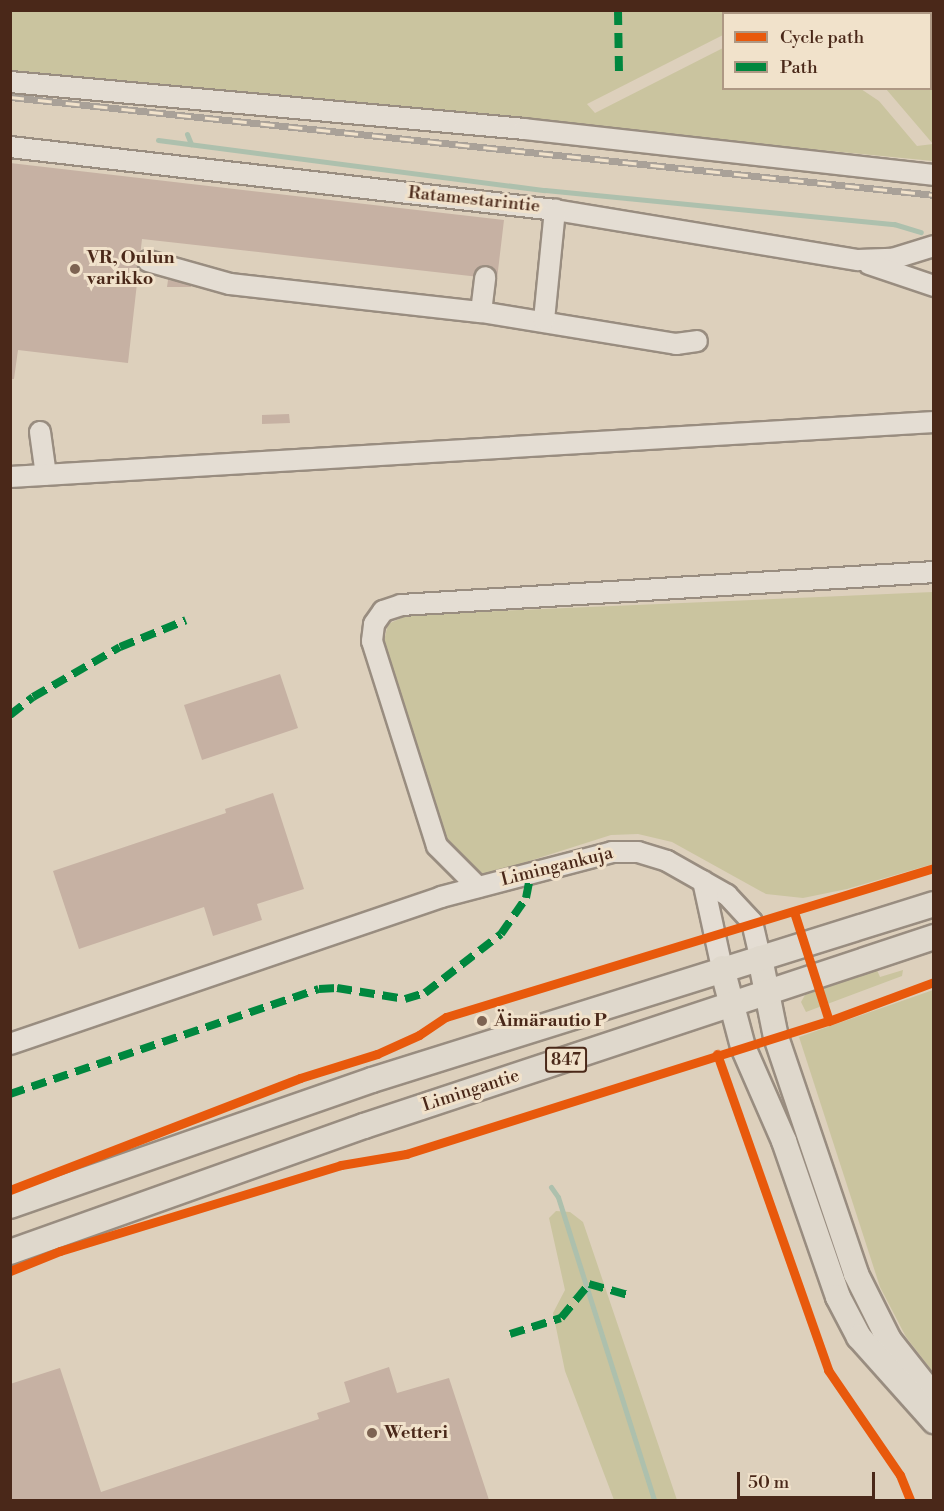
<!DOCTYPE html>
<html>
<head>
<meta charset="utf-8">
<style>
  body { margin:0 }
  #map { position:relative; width:944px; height:1511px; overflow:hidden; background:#ddd0bc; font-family:"Libre Bodoni",serif }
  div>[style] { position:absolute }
  .green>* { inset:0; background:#cac49f }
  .stream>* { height:5px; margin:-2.5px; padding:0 2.5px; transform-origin:2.5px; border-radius:2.5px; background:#adc0ad }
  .building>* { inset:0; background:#c6b1a3 }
  .roads { filter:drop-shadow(2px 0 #998d80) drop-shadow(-2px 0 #998d80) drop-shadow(0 2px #998d80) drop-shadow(0 -2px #998d80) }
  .minor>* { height:20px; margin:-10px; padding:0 10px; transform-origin:10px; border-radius:10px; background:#e4ddd3 }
  .major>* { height:24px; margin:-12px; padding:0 12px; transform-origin:12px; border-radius:12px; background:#dfd8cc }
  .rail>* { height:7px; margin-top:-3.5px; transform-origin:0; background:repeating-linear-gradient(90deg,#f1e2cb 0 14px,#a9a198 0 28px); box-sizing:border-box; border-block:2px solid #a9a198 }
  .quiet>* { height:8px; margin-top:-4px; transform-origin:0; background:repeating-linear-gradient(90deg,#00873e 0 15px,transparent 0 23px) }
  .cycleway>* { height:9px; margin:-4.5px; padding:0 4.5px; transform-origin:4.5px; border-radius:4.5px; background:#e8590c }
  .dots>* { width:16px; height:16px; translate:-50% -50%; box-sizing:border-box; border:3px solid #f1e2cb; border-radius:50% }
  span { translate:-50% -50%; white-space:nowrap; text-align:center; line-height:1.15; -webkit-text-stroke:6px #f1e2cb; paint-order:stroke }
  .shield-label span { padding:2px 4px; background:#f1e2cb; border:2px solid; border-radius:4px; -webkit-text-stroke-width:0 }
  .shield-label { font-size:16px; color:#4a2819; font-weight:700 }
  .street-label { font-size:18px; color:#4a2819 }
  .poi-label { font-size:18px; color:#4a2819; font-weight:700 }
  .left { translate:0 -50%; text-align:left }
  .frame { position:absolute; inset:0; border:12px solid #4a2819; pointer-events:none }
  .legend { position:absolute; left:722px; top:12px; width:210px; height:78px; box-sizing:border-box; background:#f1e2cb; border:2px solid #ae9884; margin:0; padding:8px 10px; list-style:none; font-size:18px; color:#4a2819 }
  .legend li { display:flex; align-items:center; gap:12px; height:30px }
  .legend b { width:30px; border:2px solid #ae9884 }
  .scale { position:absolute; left:737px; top:1472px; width:138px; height:27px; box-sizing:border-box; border:3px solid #4a2819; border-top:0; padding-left:8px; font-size:18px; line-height:21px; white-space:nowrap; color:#4a2819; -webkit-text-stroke:4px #f1e2cb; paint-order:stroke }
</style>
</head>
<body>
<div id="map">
  <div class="green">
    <div style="clip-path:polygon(10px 11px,739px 11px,724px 14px,723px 35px,587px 104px,595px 113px,723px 48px,724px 88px,861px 89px,879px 101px,917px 146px,933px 144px,886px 89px,930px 88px,933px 79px,933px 161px,11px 71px)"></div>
    <div style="clip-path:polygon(818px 11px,933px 11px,933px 21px,930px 14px)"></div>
    <div style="clip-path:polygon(933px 592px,933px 864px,847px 889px,803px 898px,766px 894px,672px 842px,638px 834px,611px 835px,485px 875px,454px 852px,444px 837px,381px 653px,388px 624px,408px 615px)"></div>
    <div style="clip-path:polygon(877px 970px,880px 977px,903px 970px,902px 976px,806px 1012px,801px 1002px,805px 995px)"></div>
    <div style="clip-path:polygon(933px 990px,934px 990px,933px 1372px,906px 1337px,880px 1287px,799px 1037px)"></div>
    <div style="clip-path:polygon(556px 1211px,570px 1212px,583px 1222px,677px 1500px,614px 1500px,565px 1371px,553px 1313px,565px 1290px,549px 1218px)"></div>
  </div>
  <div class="stream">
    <div style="left:187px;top:134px;width:11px;rotate:68deg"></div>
    <div style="left:158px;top:140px;width:390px;rotate:7.4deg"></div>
    <div style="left:545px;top:190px;width:351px;rotate:5.6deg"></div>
    <div style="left:894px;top:224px;width:28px;rotate:17deg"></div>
    <div style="left:551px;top:1187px;width:12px;rotate:55deg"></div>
    <div style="left:558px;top:1197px;width:318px;rotate:72.4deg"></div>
  </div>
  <div class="building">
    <div style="clip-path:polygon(744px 10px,765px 10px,744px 14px)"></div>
    <div style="clip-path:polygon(10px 163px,504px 220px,497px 279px,142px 239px,128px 363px,18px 350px,14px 379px,10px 379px)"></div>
    <div style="clip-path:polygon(168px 280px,191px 283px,191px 287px,167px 287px)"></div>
    <div style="clip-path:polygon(289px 414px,290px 423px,262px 424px,262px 415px)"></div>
    <div style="clip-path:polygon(280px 674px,298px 728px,202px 760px,184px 705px)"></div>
    <div style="clip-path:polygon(273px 793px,304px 889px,257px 904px,262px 920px,213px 936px,204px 907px,79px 949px,53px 871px,226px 813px,225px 809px)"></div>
    <div style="clip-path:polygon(389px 1367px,397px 1393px,449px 1378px,489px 1500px,10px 1500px,10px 1384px,60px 1368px,101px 1492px,319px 1419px,317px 1413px,350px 1402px,344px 1382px)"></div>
  </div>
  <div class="roads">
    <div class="minor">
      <div style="left:10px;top:82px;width:516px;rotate:5.22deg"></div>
      <div style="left:524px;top:129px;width:413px;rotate:6.4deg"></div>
      <div style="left:10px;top:147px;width:549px;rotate:6.59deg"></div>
      <div style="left:555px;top:210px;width:307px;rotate:9.4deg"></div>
      <div style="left:858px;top:260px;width:34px;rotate:-2deg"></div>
      <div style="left:892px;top:259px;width:44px;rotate:-17.2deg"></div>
      <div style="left:148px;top:261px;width:85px;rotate:15.7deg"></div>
      <div style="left:230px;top:284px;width:253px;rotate:6.4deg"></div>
      <div style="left:481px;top:312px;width:198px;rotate:9.3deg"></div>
      <div style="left:676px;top:344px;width:21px;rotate:-8deg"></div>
      <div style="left:869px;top:264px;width:69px;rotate:18.7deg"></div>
      <div style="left:481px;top:312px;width:35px;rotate:-83deg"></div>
      <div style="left:544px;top:320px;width:111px;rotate:-84.3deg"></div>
      <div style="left:40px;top:432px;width:43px;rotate:82.1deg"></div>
      <div style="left:10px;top:477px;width:926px;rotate:-3.41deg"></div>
      <div style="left:703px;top:881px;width:89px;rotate:77.7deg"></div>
      <div style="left:478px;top:887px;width:58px;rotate:-135deg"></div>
      <div style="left:437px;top:846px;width:215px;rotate:-107.6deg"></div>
      <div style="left:372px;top:641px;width:17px;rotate:-83deg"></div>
      <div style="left:374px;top:624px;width:16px;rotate:-55deg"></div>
      <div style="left:383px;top:611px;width:19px;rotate:-18deg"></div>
      <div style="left:401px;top:605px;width:534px;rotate:-3.54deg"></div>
      <div style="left:10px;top:1044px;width:455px;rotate:-18.8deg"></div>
      <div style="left:441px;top:897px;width:177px;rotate:-14.7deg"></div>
      <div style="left:612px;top:852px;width:26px"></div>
      <div style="left:638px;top:852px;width:30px;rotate:17deg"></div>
      <div style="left:667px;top:861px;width:69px;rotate:29.5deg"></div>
      <div style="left:727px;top:895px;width:37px;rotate:47deg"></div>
      <div style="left:752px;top:922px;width:37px;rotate:77deg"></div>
    </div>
    <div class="major">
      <div style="left:760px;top:958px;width:81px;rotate:78.6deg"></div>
      <div style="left:776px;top:1037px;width:250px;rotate:71.3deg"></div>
      <div style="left:856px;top:1274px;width:74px;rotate:63.4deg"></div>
      <div style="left:889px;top:1340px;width:73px;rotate:51.7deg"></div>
      <div style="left:722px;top:968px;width:82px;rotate:75.1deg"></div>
      <div style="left:743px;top:1047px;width:103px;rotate:66.4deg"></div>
      <div style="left:784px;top:1141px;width:165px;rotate:70.9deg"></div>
      <div style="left:838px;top:1297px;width:45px;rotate:62.3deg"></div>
      <div style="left:859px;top:1337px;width:113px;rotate:48.2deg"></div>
      <div style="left:10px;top:1206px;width:383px;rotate:-19.2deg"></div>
      <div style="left:372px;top:1080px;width:589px;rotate:-17.39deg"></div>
      <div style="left:10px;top:1252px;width:376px;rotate:-19.6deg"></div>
      <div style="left:364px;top:1126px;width:601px;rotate:-18.34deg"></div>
    </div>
  </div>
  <div class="rail">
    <div style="left:10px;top:97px;width:929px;rotate:6.05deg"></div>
  </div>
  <div class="quiet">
    <div style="left:618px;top:10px;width:62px;rotate:89.1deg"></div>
    <div style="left:930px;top:75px;width:4px;rotate:-14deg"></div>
    <div style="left:10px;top:715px;width:29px;rotate:-38deg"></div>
    <div style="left:33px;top:697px;width:100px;rotate:-29.9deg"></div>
    <div style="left:120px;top:647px;width:71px;rotate:-22.2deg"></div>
    <div style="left:10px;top:1094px;width:326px;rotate:-18.8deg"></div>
    <div style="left:319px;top:989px;width:18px;rotate:-3deg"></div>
    <div style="left:337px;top:988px;width:69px;rotate:9.2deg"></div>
    <div style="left:405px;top:999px;width:21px;rotate:-17deg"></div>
    <div style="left:425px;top:993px;width:96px;rotate:-37.8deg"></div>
    <div style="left:501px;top:934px;width:44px;rotate:-55.2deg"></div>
    <div style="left:526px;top:898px;width:26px;rotate:-79deg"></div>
    <div style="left:510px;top:1334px;width:53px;rotate:-17.4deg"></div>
    <div style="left:561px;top:1318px;width:44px;rotate:-50.5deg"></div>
    <div style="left:589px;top:1284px;width:41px;rotate:15.8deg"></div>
  </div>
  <div class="cycleway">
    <div style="left:794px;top:912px;width:114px;rotate:72.2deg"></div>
    <div style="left:717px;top:1054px;width:335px;rotate:70.6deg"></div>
    <div style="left:828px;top:1370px;width:127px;rotate:55.6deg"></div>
    <div style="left:900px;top:1475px;width:27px;rotate:68deg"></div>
    <div style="left:10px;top:1190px;width:311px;rotate:-21.1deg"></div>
    <div style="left:300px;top:1078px;width:81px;rotate:-17.3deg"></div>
    <div style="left:377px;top:1054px;width:46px;rotate:-24.3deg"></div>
    <div style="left:419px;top:1035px;width:32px;rotate:-34deg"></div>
    <div style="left:446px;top:1017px;width:510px;rotate:-16.98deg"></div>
    <div style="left:10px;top:1271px;width:54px;rotate:-21.8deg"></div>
    <div style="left:60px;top:1251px;width:294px;rotate:-17deg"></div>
    <div style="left:341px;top:1165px;width:66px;rotate:-9.6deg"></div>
    <div style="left:406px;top:1154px;width:443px;rotate:-17.5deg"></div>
    <div style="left:829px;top:1021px;width:112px;rotate:-20.4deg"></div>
  </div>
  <div class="dots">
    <div style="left:75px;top:269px;background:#7d6352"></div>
    <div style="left:482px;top:1021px;background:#7d6352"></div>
    <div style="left:372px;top:1433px;background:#7d6352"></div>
  </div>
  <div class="shield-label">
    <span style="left:566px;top:1060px">847</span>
  </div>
  <div class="street-label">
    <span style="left:474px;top:200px;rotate:6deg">Ratamestarintie</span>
    <span style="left:557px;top:867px;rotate:-14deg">Limingankuja</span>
    <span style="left:471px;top:1091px;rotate:-18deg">Limingantie</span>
  </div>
  <div class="poi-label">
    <span class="left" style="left:87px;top:269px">VR, Oulun<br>varikko</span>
    <span class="left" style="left:494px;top:1021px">Äimärautio P</span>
    <span class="left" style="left:384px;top:1433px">Wetteri</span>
  </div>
  <div class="frame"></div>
  <ul class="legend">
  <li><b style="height:8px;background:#e8590c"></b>Cycle path</li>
  <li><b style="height:8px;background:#00873e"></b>Path</li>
  </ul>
  <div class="scale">50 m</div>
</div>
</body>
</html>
